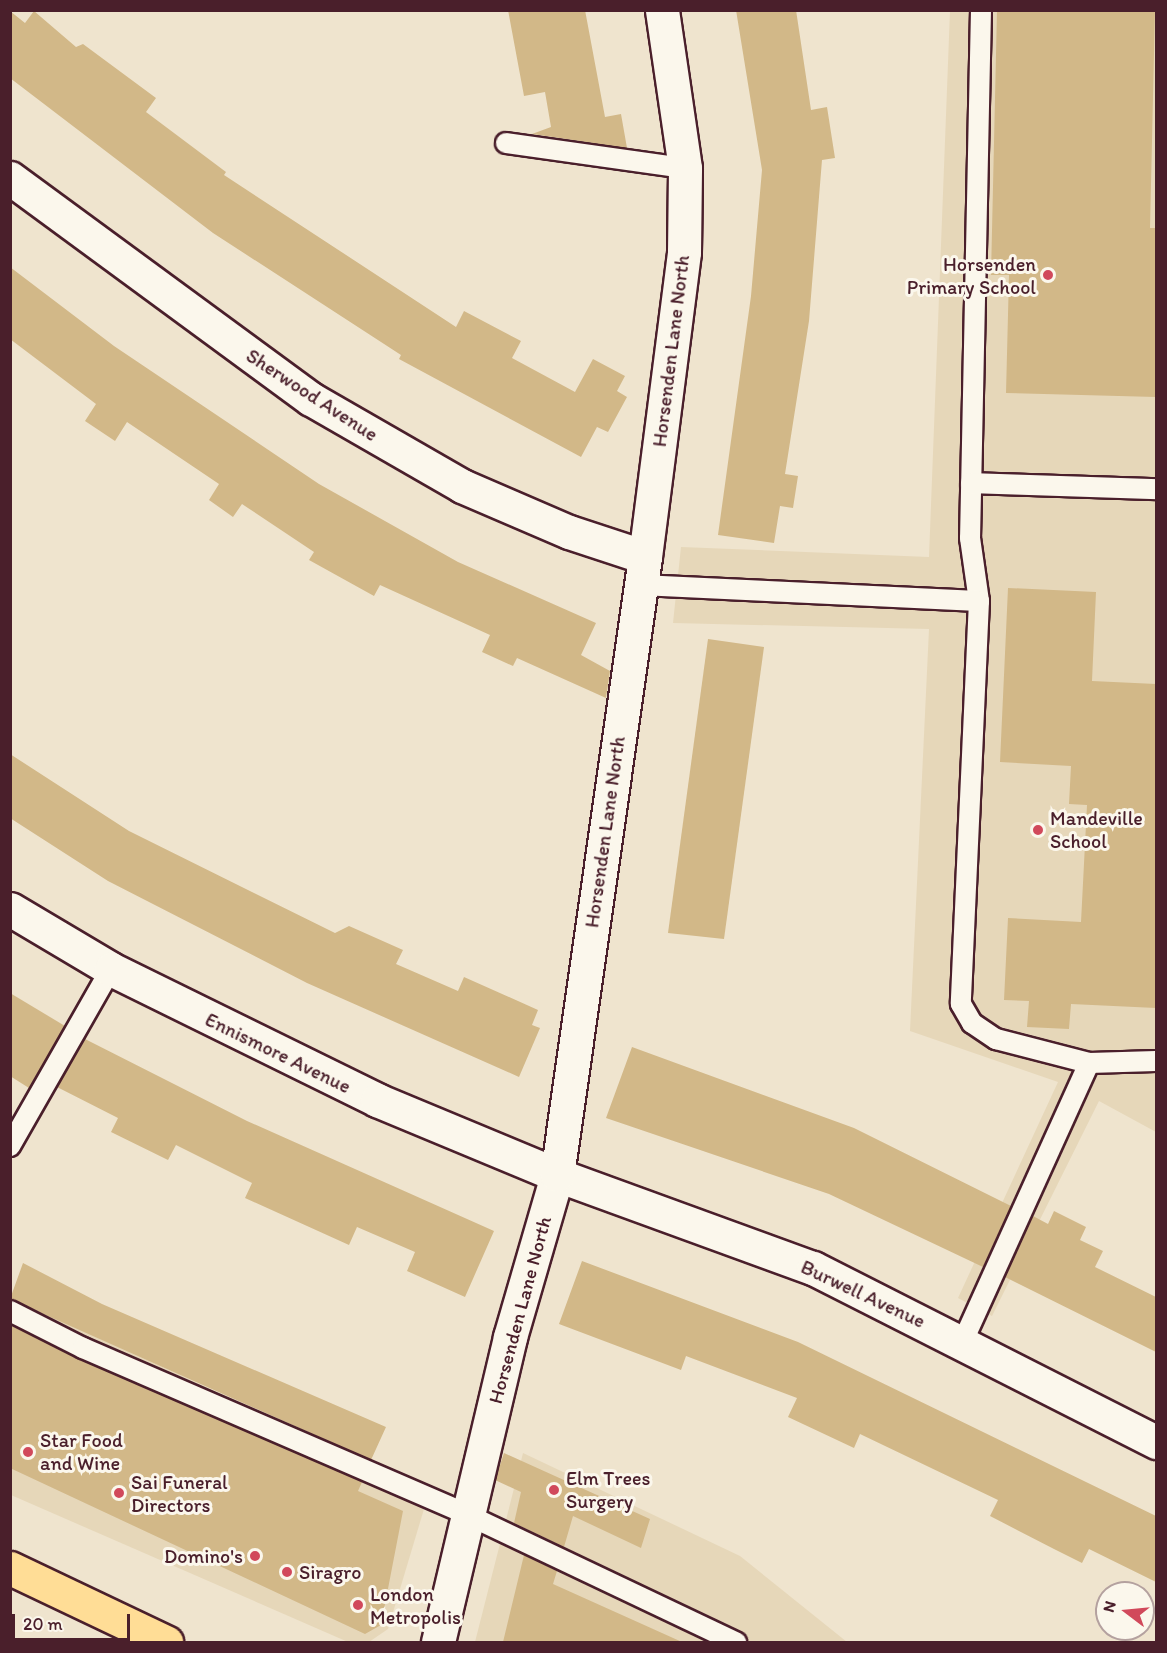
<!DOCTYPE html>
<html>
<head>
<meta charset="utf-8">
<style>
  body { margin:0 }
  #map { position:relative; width:1167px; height:1653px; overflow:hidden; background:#efe4ce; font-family:Itim,sans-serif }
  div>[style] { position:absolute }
  .built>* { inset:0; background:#e6d7b9 }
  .building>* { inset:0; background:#d2b888 }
  .roads { filter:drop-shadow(2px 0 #4a1f2b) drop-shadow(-2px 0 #4a1f2b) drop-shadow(0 2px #4a1f2b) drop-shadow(0 -2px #4a1f2b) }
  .service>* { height:20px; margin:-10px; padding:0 10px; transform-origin:10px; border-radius:10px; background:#fbf7ec }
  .minor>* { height:33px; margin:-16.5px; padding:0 16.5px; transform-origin:16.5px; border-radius:16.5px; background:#fbf7ec }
  .primary>* { height:33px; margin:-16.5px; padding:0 16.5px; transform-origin:16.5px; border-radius:16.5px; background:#ffdd96 }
  .dots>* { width:16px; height:16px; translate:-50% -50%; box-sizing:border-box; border:3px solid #fbf7ec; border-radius:50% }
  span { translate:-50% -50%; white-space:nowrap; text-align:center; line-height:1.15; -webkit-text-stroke:6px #fbf7ec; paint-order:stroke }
  .poi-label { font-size:20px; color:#4a1f2b }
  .right { translate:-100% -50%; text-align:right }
  .left { translate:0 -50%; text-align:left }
  .street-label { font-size:20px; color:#4a1f2b }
  .frame { position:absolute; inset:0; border:12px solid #4a1f2b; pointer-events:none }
  .north { position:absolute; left:1095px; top:1581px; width:60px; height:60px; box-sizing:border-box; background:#fbf7ec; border:2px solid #b4a19f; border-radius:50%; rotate:286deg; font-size:16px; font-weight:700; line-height:24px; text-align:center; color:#4a1f2b }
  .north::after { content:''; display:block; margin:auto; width:21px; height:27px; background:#d1495b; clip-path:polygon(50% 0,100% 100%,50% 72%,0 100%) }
  .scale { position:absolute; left:12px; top:1614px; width:118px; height:27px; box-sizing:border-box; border:3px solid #4a1f2b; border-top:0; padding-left:8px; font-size:18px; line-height:21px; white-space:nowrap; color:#4a1f2b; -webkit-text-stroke:4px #fbf7ec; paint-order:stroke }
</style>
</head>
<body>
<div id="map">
  <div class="built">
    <div style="clip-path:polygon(950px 11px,1156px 11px,1156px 1132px,1099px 1101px,992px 1316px,958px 1298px,1058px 1082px,910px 1031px,929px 629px,673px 623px,681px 547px,929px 557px)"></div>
    <div style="clip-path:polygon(11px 1298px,430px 1489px,388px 1629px,369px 1642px,348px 1642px,11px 1495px)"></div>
    <div style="clip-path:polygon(523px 1453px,740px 1556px,847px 1642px,475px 1642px)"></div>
  </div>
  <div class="building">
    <div style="clip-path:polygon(508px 10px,585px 10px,605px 117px,621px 114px,627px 148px,532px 134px,551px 127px,545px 92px,524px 96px)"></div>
    <div style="clip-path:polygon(736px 10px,796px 10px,811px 110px,827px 107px,835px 158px,822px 160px,809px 321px,785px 474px,798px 476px,793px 508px,780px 506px,774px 543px,718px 535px,751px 296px,762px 170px)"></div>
    <div style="clip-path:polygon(997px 10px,1155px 10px,1150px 228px,1156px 228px,1156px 397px,1006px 393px,1009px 275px,991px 275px)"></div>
    <div style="clip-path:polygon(10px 11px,25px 23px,34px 11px,76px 47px,83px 44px,156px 98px,146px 112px,226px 172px,224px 175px,456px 327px,464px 311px,521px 341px,512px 358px,575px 392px,593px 359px,625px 376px,617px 391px,627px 397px,608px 432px,597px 427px,581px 457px,399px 359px,401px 355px,213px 233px,10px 78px)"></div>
    <div style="clip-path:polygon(10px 267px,114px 346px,319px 484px,458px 562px,596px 623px,581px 655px,610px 671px,606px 698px,517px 658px,513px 666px,482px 652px,490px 635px,380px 585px,374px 596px,309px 560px,314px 552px,242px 504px,233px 517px,209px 500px,219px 484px,127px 422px,115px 441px,85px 421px,96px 404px,10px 339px)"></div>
    <div style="clip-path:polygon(1008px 588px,1096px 592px,1092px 681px,1156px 684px,1156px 1008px,1071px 1004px,1069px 1029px,1027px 1027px,1029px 1001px,1004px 1000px,1008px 918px,1081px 922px,1087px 805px,1069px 804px,1071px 766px,1000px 762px)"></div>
    <div style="clip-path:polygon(708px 639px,764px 647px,724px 939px,668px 933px)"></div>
    <div style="clip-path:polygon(10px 754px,129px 831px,335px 933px,349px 926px,403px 950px,396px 964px,458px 991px,464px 977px,538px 1010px,532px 1025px,540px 1028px,519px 1077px,307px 983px,108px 881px,10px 818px)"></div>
    <div style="clip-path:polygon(10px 993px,65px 1026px,29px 1088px,10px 1076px)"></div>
    <div style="clip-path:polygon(85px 1039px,247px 1121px,494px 1231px,465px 1297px,407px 1271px,415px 1252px,357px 1227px,349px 1245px,245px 1198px,252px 1183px,176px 1145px,168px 1160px,111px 1132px,118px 1118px,57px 1087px)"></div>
    <div style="clip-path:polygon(632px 1047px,854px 1128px,1011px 1206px,983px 1267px,829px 1194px,606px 1118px)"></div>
    <div style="clip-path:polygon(1054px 1211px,1086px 1227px,1080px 1240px,1103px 1251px,1095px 1267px,1156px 1297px,1156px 1352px,1005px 1277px,1033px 1216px,1048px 1224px)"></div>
    <div style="clip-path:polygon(582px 1261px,798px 1342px,1156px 1516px,1156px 1582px,1089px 1549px,1082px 1563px,1054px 1549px,990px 1516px,998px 1500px,860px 1434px,854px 1448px,788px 1417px,797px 1398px,686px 1356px,681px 1370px,559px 1324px)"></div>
    <div style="clip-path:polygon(23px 1263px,102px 1304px,386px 1427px,371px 1460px,10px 1299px)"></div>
    <div style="clip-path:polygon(10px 1325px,362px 1482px,358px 1491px,403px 1511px,381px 1625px,365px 1634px,10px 1468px)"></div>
    <div style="clip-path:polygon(504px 1453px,650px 1519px,641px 1548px,573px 1516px,564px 1547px,514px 1523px,521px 1492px,495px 1480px)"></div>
    <div style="clip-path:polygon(524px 1555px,557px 1571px,553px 1584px,682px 1642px,503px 1642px)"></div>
  </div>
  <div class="roads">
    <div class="service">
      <div style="left:981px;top:10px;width:528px;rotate:91.19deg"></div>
      <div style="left:970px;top:538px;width:64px;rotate:81.9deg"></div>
      <div style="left:979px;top:601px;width:403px;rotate:92.6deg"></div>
      <div style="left:961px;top:1004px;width:22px;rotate:60deg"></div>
      <div style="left:972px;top:1023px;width:29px;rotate:34deg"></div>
      <div style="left:996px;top:1039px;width:96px;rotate:14.5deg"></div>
      <div style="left:1089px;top:1063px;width:67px;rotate:-1.7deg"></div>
      <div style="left:506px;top:143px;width:181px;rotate:8deg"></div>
      <div style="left:971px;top:483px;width:185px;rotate:1.9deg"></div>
      <div style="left:640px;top:585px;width:339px;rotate:2.7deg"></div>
      <div style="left:10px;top:1146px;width:204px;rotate:-60.3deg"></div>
      <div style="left:10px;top:1311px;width:82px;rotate:26.9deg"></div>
      <div style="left:83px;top:1348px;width:420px;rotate:23.4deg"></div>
      <div style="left:468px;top:1515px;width:297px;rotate:25.4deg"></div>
      <div style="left:963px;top:1341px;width:305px;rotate:-65.6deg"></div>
    </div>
    <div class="minor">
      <div style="left:10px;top:178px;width:373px;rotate:36.3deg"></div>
      <div style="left:311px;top:399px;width:174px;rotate:29.9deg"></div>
      <div style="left:462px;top:486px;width:116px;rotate:23.3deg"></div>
      <div style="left:569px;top:532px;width:80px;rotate:18.2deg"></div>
      <div style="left:10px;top:909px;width:117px;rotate:30.7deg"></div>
      <div style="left:111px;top:969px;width:297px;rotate:26.2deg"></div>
      <div style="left:377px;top:1100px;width:195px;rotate:22.6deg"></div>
      <div style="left:557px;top:1175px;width:272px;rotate:20deg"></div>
      <div style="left:813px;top:1268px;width:385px;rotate:26.9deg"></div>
      <div style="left:438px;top:1642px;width:313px;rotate:-76.7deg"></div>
      <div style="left:510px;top:1337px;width:169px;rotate:-73.8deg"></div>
      <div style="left:557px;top:1175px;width:624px;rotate:-81.9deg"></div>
      <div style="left:645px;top:557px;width:307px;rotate:-82.7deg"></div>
      <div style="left:684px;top:252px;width:84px;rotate:-89.3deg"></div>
      <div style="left:685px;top:168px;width:160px;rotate:-98.3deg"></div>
    </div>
    <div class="primary">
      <div style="left:10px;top:1568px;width:173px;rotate:25.4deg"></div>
    </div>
  </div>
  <div class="dots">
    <div style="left:1048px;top:275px;background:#d1495b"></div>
    <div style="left:1038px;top:830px;background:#d1495b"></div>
    <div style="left:28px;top:1452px;background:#d1495b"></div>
    <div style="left:554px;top:1490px;background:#d1495b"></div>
    <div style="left:119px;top:1493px;background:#d1495b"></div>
    <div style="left:255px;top:1556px;background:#d1495b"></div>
    <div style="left:287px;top:1572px;background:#d1495b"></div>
    <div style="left:358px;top:1605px;background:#d1495b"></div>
  </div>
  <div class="poi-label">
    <span class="right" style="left:1036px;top:276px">Horsenden<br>Primary School</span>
    <span class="left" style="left:1050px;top:830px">Mandeville<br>School</span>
    <span class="left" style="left:40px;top:1452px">Star Food<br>and Wine</span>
    <span class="left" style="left:566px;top:1490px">Elm Trees<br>Surgery</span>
    <span class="left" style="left:131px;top:1494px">Sai Funeral<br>Directors</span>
    <span class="right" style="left:243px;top:1556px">Domino's</span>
    <span class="left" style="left:299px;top:1572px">Siragro</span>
    <span class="left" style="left:370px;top:1606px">London<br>Metropolis</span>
  </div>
  <div class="street-label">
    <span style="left:671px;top:351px;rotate:-83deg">Horsenden Lane North</span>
    <span style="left:312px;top:395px;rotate:33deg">Sherwood Avenue</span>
    <span style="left:605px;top:832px;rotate:-82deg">Horsenden Lane North</span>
    <span style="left:278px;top:1053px;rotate:26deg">Ennismore Avenue</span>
    <span style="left:863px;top:1294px;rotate:25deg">Burwell Avenue</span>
    <span style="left:520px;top:1310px;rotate:-75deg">Horsenden Lane North</span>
  </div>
  <div class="frame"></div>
  <div class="north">N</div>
  <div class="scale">20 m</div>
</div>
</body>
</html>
